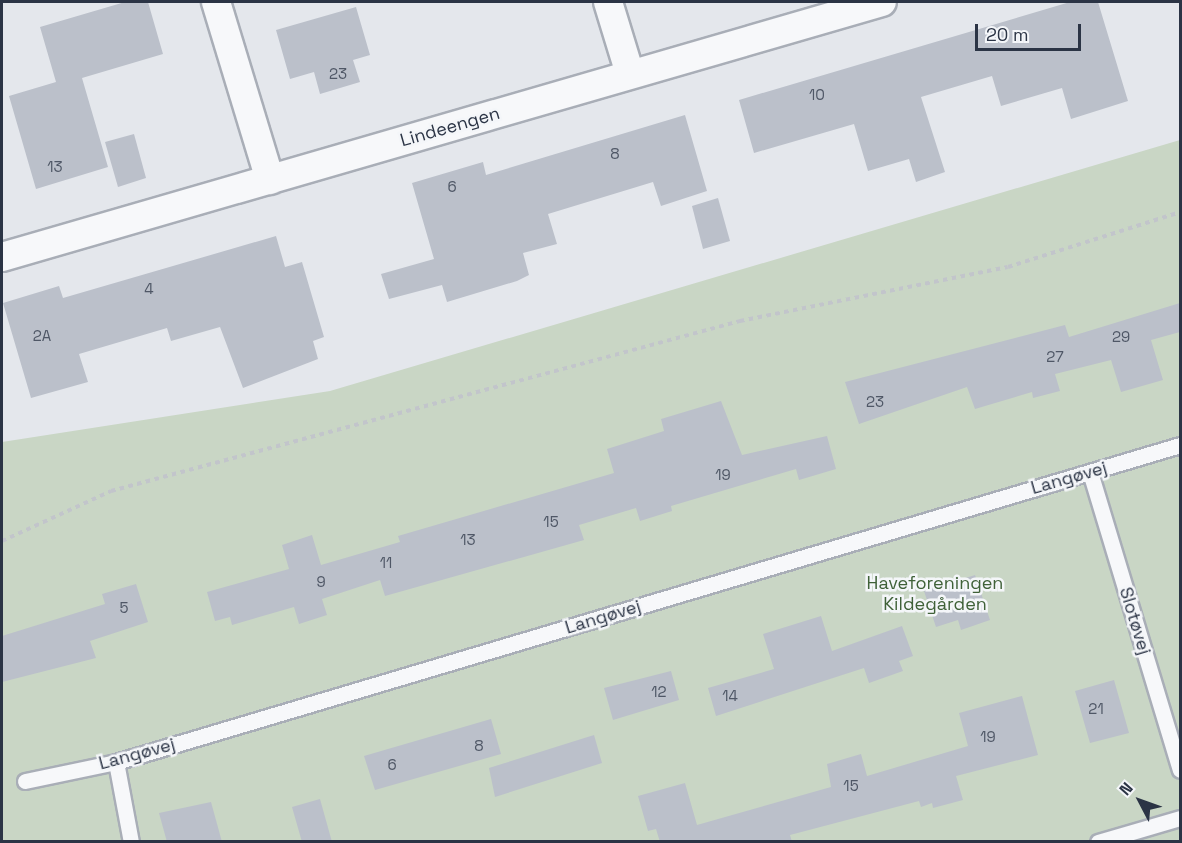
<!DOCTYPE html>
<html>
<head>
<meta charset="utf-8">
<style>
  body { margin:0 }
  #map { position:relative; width:1182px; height:843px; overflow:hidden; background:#e4e7ec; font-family:"Space Grotesk",sans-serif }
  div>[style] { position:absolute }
  .green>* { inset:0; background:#c9d6c5 }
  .building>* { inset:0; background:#bbc0ca }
  .path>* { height:4px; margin-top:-2px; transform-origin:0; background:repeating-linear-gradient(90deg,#c2c5cb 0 4.5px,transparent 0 9px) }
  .roads { filter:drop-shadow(2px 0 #a9aeb7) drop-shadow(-2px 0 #a9aeb7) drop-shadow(0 2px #a9aeb7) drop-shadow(0 -2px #a9aeb7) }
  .lane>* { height:15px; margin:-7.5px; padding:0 7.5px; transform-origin:7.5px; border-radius:7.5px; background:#f7f8fa }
  .street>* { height:28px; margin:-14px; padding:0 14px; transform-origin:14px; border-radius:14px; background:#f7f8fa }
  span { translate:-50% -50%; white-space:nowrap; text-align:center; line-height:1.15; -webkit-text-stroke:5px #f4f6f9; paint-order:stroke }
  .number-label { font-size:15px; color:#4f5766 }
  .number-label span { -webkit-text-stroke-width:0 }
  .street-label { font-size:18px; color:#2b3445 }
  .park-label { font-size:18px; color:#3f6138 }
  .frame { position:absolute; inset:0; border:3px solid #2b3445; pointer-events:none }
  .north { position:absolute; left:1110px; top:771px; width:60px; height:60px; -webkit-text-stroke:4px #f4f6f9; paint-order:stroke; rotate:311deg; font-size:16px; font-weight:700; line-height:24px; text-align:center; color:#2b3445 }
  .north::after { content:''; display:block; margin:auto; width:21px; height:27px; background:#2b3445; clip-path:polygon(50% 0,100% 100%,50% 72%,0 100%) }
  .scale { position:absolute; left:975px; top:24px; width:106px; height:27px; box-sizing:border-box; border:3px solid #2b3445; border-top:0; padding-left:8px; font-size:18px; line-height:21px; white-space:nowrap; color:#2b3445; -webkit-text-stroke:4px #f4f6f9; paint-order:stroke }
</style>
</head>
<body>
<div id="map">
  <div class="green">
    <div style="clip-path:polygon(1180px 140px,1180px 841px,2px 842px,2px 442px,330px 391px)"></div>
  </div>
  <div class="building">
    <div style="clip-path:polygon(125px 2px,148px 2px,163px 54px,82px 78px,108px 167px,36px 189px,9px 96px,56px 82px,40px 27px)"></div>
    <div style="clip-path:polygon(1070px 2px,1098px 2px,1128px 101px,1071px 119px,1062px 88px,1001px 106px,992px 76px,921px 97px,945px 172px,916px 182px,909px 159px,868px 171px,854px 124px,754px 153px,739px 100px)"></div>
    <div style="clip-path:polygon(356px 7px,370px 55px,353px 60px,360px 82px,320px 94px,314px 72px,290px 79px,276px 30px)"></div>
    <div style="clip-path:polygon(685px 115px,707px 191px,661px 206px,653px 182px,548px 214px,557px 244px,523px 253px,529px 275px,517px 281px,447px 302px,442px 285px,389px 299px,381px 274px,434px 259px,412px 183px,483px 162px,486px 175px)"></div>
    <div style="clip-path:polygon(134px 134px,146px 178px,118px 187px,105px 142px)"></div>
    <div style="clip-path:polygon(718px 198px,730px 241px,703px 249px,692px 206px)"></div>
    <div style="clip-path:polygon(276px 236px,285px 267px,302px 262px,324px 337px,313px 341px,318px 359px,243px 388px,220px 327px,171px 341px,167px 328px,79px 354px,88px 382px,31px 398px,3px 303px,59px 286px,63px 298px)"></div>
    <div style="clip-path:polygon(1180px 303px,1180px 332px,1151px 340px,1163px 380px,1121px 392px,1111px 360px,1055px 374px,1060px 391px,1033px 398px,1032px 392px,975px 409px,967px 387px,859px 424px,845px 382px,1065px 325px,1069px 337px)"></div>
    <div style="clip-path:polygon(721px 401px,742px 455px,827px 436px,836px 469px,799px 480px,796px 469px,671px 506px,672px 511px,640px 521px,636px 508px,579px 525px,584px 540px,385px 596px,380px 580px,322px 599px,327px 615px,299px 624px,294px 607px,232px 625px,230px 617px,215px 621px,207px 592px,289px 569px,282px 545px,312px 535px,321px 565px,400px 542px,398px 536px,614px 473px,607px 449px,664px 431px,661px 419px)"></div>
    <div style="clip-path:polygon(975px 575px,990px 620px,961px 630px,958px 620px,936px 627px,924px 591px)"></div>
    <div style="clip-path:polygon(136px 584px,148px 622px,90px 641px,96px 658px,2px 682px,2px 636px,105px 604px,102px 594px)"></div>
    <div style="clip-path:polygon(821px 616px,832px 651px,902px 626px,913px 656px,899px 661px,903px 671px,869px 683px,864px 668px,716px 716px,708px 688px,774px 669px,763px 634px)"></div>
    <div style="clip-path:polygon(671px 671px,679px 700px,613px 720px,604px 688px)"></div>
    <div style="clip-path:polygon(1114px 680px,1129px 733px,1090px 743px,1075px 691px)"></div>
    <div style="clip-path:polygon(1022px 696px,1038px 755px,956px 776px,963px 800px,933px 808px,932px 803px,921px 807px,919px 801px,790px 835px,792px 842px,660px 842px,656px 829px,648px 831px,638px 796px,685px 783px,697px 825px,831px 787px,827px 764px,861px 754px,867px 776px,968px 746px,959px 713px)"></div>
    <div style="clip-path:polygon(491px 719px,501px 754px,375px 790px,364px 756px)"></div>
    <div style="clip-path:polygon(594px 735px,602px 763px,495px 797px,489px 768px)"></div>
    <div style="clip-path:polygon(320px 799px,332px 842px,302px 842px,292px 807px)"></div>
    <div style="clip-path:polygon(211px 802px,222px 842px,167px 842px,159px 813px)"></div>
  </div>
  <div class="path">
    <div style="left:2px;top:541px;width:120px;rotate:-24.6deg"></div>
    <div style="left:111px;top:491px;width:652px;rotate:-15.12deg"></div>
    <div style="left:740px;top:321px;width:273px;rotate:-11.4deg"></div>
    <div style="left:1008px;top:267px;width:181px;rotate:-17.7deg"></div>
  </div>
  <div class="roads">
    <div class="lane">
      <div style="left:1090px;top:472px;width:311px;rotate:73.2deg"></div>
      <div style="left:116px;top:762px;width:81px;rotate:79.4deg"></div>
      <div style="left:25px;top:781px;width:93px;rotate:-11.8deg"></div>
      <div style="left:116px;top:762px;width:1110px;rotate:-16.59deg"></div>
      <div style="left:1098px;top:842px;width:85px;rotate:-16.3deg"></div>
    </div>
    <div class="street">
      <div style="left:216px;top:2px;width:186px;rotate:73.1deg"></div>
      <div style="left:608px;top:2px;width:75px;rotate:73deg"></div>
      <div style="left:2px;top:257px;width:916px;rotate:-16.16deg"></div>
    </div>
  </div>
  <div class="number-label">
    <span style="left:338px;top:74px">23</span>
    <span style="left:817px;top:95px">10</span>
    <span style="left:615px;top:154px">8</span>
    <span style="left:55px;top:167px">13</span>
    <span style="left:452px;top:187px">6</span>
    <span style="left:149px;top:289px">4</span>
    <span style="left:42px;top:336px">2A</span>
    <span style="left:1121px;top:337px">29</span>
    <span style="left:1055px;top:357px">27</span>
    <span style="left:875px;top:402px">23</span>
    <span style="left:723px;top:475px">19</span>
    <span style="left:551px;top:522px">15</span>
    <span style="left:468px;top:540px">13</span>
    <span style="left:386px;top:563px">11</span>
    <span style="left:321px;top:582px">9</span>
    <span style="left:124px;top:608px">5</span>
    <span style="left:659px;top:692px">12</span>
    <span style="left:730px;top:696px">14</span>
    <span style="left:1096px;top:709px">21</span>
    <span style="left:988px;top:737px">19</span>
    <span style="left:479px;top:746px">8</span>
    <span style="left:392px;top:765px">6</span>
    <span style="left:851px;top:786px">15</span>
  </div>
  <div class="street-label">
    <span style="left:450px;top:127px;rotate:-16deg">Lindeengen</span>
    <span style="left:1069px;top:478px;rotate:-16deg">Langøvej</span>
    <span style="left:603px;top:617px;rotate:-17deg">Langøvej</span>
    <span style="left:1135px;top:621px;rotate:73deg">Slotøvej</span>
    <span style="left:137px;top:754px;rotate:-15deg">Langøvej</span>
  </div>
  <div class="park-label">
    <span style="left:935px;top:594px">Haveforeningen<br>Kildegården</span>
  </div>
  <div class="frame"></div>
  <div class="north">N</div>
  <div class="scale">20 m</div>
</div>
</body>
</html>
